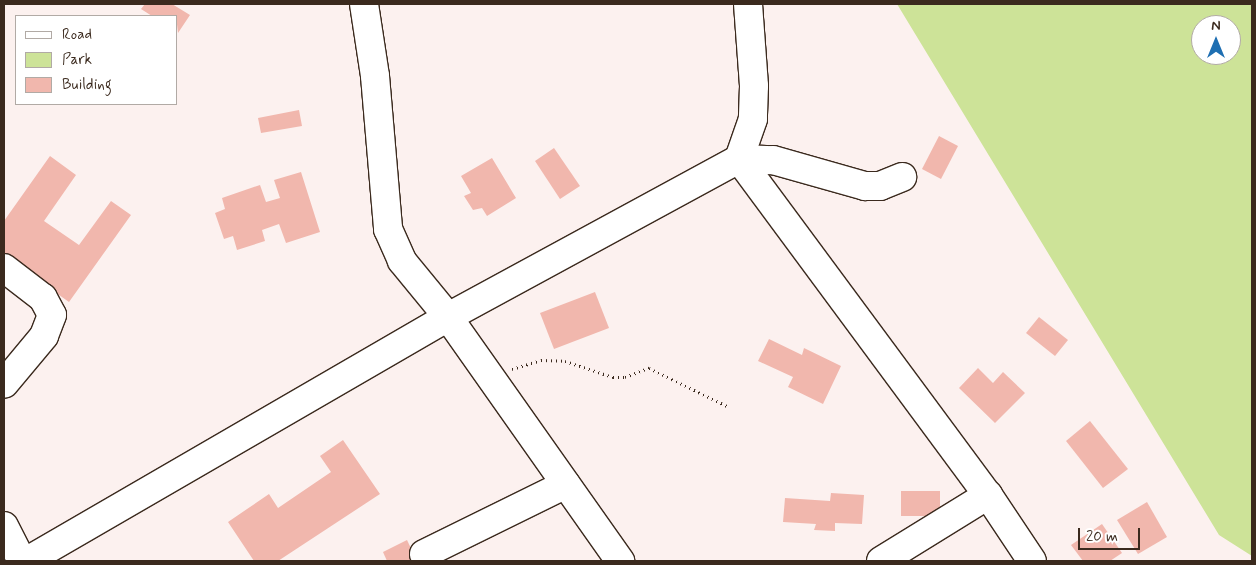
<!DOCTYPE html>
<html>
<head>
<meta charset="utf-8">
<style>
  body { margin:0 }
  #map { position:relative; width:1256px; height:565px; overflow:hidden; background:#fcf1ef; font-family:Mynerve,sans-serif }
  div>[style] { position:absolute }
  .green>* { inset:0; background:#cde398 }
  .building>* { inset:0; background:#f1b7ad }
  .path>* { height:3px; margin-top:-1.5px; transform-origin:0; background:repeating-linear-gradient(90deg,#3b2a1e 0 1px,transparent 0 5px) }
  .roads { filter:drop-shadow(1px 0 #3b2a1e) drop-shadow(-1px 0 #3b2a1e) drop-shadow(0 1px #3b2a1e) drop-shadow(0 -1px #3b2a1e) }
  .minor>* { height:28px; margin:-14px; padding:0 14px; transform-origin:14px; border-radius:14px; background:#fff }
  span { translate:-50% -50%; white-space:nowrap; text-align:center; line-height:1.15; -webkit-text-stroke:5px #fff; paint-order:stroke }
  .frame { position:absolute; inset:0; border:5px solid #3b2a1e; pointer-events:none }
  .legend { position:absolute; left:15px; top:15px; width:162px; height:90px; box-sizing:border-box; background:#fff; border:1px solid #b1aaa5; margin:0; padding:6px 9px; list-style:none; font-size:15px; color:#3b2a1e }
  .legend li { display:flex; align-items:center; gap:10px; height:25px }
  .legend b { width:25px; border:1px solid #b1aaa5 }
  .north { position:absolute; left:1191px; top:15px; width:50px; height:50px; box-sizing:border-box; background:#fff; border:1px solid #b1aaa5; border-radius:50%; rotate:0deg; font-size:14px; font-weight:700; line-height:20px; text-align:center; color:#3b2a1e }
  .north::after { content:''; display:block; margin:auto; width:18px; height:22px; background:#1f6fb2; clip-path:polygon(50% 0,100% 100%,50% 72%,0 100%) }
  .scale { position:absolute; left:1078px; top:528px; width:62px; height:22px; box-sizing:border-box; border:2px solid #3b2a1e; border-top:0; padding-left:6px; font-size:15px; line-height:18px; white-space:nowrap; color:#3b2a1e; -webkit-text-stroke:4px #fff; paint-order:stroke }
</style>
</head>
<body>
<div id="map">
  <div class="green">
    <div style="clip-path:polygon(evenodd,897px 4px,1252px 4px,1252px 556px,1219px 535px,897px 4px,1201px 25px,1231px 25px,1231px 55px,1201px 55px,1201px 25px)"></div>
  </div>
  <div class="building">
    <div style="clip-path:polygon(145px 4px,172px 4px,190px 15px,178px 33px,176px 16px,152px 16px,141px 9px)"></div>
    <div style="clip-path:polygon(299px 110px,302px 126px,261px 133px,258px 118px)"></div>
    <div style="clip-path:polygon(939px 136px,958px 146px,941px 179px,922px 169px)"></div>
    <div style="clip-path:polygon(554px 148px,580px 186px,560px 199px,535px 161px)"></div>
    <div style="clip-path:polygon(50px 156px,76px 175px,44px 221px,79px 245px,111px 201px,131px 215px,69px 302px,4px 256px,4px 221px)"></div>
    <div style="clip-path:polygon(492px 158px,516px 198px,487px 216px,482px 208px,473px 210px,464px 196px,471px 193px,461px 176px)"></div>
    <div style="clip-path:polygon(301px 172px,320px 232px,286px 243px,279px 224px,262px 230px,265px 241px,237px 250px,233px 236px,224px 239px,215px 213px,225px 209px,222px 198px,260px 185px,266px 202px,280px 198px,274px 180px)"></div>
    <div style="clip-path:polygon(595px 292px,609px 328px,554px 349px,540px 313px)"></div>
    <div style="clip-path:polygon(1039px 317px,1068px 340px,1055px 356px,1026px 333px)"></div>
    <div style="clip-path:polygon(769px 339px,802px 355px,804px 348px,841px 366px,823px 404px,788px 387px,793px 377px,758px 361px)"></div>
    <div style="clip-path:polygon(978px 368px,993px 383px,1003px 372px,1025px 393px,995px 423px,959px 388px)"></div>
    <div style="clip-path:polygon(1090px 421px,1128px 469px,1103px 488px,1066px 441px)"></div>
    <div style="clip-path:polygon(343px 440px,380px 494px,278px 561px,254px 561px,228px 522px,269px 494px,278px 508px,331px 472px,320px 456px)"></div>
    <div style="clip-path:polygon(901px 491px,940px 491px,940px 516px,901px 516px)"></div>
    <div style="clip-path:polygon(831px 493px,864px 495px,862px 524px,835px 523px,835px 531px,814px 530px,816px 524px,783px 522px,785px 498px,830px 501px)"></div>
    <div style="clip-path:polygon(1147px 502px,1167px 537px,1138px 554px,1117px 520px)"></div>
    <div style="clip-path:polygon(1102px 524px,1122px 553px,1110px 561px,1083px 561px,1071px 545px)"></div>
    <div style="clip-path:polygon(407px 540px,417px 561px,387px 561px,383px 552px)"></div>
  </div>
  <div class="path">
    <div style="left:512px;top:369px;width:30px;rotate:-17deg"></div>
    <div style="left:541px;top:360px;width:24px;rotate:2deg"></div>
    <div style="left:565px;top:361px;width:51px;rotate:18.4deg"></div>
    <div style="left:613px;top:377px;width:12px"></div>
    <div style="left:625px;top:377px;width:26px;rotate:-21deg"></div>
    <div style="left:649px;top:368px;width:87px;rotate:26deg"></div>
  </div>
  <div class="roads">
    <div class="minor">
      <div style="left:364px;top:4px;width:73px;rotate:81.3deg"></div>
      <div style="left:375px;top:76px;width:154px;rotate:85.1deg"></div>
      <div style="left:388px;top:229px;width:35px;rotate:66deg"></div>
      <div style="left:402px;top:261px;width:72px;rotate:50.6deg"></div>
      <div style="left:448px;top:317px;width:299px;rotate:54.8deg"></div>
      <div style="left:748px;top:4px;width:82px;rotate:85.8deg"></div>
      <div style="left:754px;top:86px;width:33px;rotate:92deg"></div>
      <div style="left:753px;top:119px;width:42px;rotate:109.3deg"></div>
      <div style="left:739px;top:159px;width:418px;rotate:53.5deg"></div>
      <div style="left:988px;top:495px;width:79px;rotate:56.3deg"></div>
      <div style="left:4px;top:268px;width:49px;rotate:37.6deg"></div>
      <div style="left:43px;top:298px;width:19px;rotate:62deg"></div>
      <div style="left:52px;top:315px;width:22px;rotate:111deg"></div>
      <div style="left:44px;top:336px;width:62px;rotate:129.8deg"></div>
      <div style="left:4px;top:526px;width:39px;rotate:63deg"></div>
      <div style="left:424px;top:554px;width:158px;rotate:-26.2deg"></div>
      <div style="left:27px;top:561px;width:487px;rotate:-30.1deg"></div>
      <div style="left:448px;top:317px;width:331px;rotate:-28.5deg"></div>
      <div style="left:739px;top:159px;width:34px;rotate:2deg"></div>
      <div style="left:773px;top:160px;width:96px;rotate:15.8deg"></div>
      <div style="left:865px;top:186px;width:15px"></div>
      <div style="left:880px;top:186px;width:24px;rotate:-22deg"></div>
      <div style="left:881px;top:561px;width:126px;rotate:-31.7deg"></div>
    </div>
  </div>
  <div class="frame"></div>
  <ul class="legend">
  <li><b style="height:6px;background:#fff"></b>Road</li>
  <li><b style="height:14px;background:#cde398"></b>Park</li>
  <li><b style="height:14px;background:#f1b7ad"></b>Building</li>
  </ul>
  <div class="north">N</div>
  <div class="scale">20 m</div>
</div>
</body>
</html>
